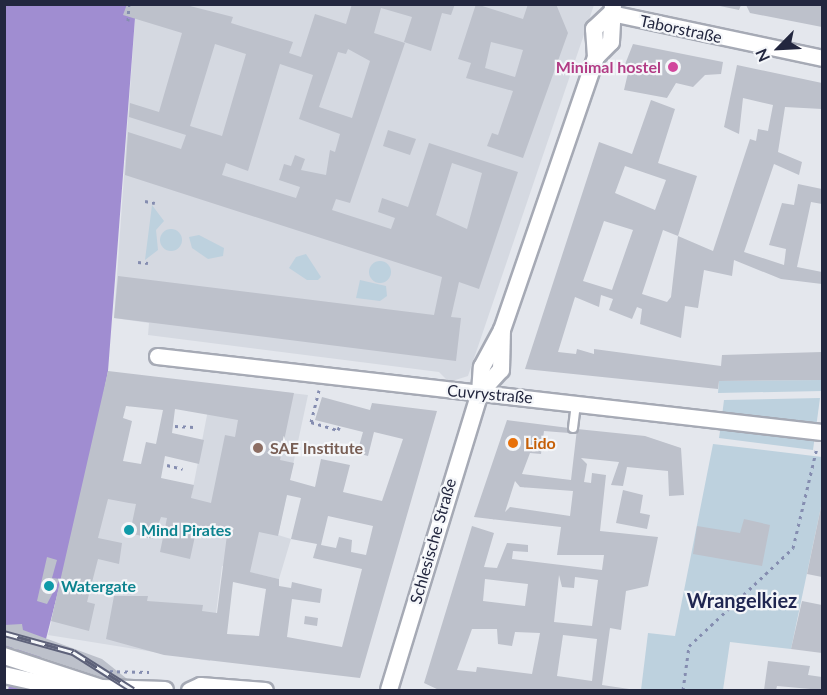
<!DOCTYPE html>
<html>
<head>
<meta charset="utf-8">
<style>
  body { margin:0 }
  #map { position:relative; width:827px; height:695px; overflow:hidden; background:#e4e7ed; font-family:Lato,sans-serif }
  div>[style] { position:absolute }
  .built>* { inset:0; background:#d5d9e1 }
  .green>* { inset:0; background:#bdd1de }
  .round { border-radius:50% }
  .water>* { inset:0; background:#a08dd1 }
  .building>* { inset:0; background:#bdc1cb }
  .path>* { height:3px; margin-top:-1.5px; transform-origin:0; background:repeating-linear-gradient(90deg,#858db0 0 3px,transparent 0 7.5px) }
  .roads { filter:drop-shadow(2px 0 #a6aab5) drop-shadow(-2px 0 #a6aab5) drop-shadow(0 2px #a6aab5) drop-shadow(0 -2px #a6aab5) }
  .service>* { height:8px; margin:-4px; padding:0 4px; transform-origin:4px; border-radius:4px; background:#fff }
  .minor>* { height:15px; margin:-7.5px; padding:0 7.5px; transform-origin:7.5px; border-radius:7.5px; background:#fff }
  .secondary>* { height:16px; margin:-8px; padding:0 8px; transform-origin:8px; border-radius:8px; background:#fff }
  .rail>* { height:7px; margin-top:-3.5px; transform-origin:0; background:repeating-linear-gradient(90deg,#f4f6f9 0 14px,#5e627a 0 28px); box-sizing:border-box; border-block:2px solid #5e627a }
  .dots>* { width:16px; height:16px; translate:-50% -50%; box-sizing:border-box; border:3px solid #f4f6f9; border-radius:50% }
  span { translate:-50% -50%; white-space:nowrap; text-align:center; line-height:1.15; -webkit-text-stroke:4.5px #f4f6f9; paint-order:stroke }
  .street-label { font-size:16px; color:#23273f }
  .hotel-label { font-size:16px; color:#b23c85; font-weight:700 }
  .right { translate:-100% -50%; text-align:right }
  .food-label { font-size:16px; color:#c56008; font-weight:700 }
  .left { translate:0 -50%; text-align:left }
  .education-label { font-size:16px; color:#785e54; font-weight:700 }
  .culture-label { font-size:16px; color:#0d838f; font-weight:700 }
  .quarter-label { font-size:20px; color:#1f2651; font-weight:700 }
  .frame { position:absolute; inset:0; border:6px solid #23273f; pointer-events:none }
  .north { position:absolute; left:749px; top:18px; width:60px; height:60px; -webkit-text-stroke:4px #f4f6f9; paint-order:stroke; rotate:246deg; font-size:16px; font-weight:700; line-height:24px; text-align:center; color:#23273f }
  .north::after { content:''; display:block; margin:auto; width:21px; height:27px; background:#23273f; clip-path:polygon(50% 0,100% 100%,50% 72%,0 100%) }
</style>
</head>
<body>
<div id="map">
  <div class="built">
    <div style="clip-path:polygon(136px 5px,594px 5px,468px 376px,449px 382px,439px 372px,148px 335px,149px 323px,114px 318px)"></div>
    <div style="clip-path:polygon(213px 384px,308px 395px,278px 535px,291px 539px,279px 579px,222px 566px,210px 661px,48px 635px,88px 474px,191px 498px)"></div>
  </div>
  <div class="green">
    <div style="clip-path:polygon(152px 205px,164px 221px,156px 230px,158px 250px,145px 260px)"></div>
    <div class="round" style="left:160px;top:229px;width:22px;height:22px"></div>
    <div style="clip-path:polygon(199px 235px,224px 248px,223px 256px,208px 259px,192px 248px,189px 237px)"></div>
    <div style="clip-path:polygon(306px 254px,321px 277px,318px 280px,307px 280px,289px 268px,296px 257px)"></div>
    <div class="round" style="left:369px;top:261px;width:22px;height:22px"></div>
    <div style="clip-path:polygon(360px 280px,386px 286px,387px 296px,380px 301px,356px 298px)"></div>
    <div style="clip-path:polygon(822px 380px,822px 391px,718px 393px,719px 381px)"></div>
    <div style="clip-path:polygon(820px 398px,816px 428px,722px 416px,724px 400px)"></div>
    <div style="clip-path:polygon(721px 424px,815px 435px,813px 450px,719px 438px)"></div>
    <div style="clip-path:polygon(713px 444px,822px 457px,822px 502px,791px 649px,730px 642px,723px 690px,641px 690px,648px 633px,675px 636px)"></div>
  </div>
  <div class="water">
    <div style="clip-path:polygon(5px 5px,136px 5px,108px 371px,88px 474px,33px 690px,8px 690px,22px 629px,17px 628px,5px 682px)"></div>
  </div>
  <div class="building">
    <div style="clip-path:polygon(evenodd,127px 4px,190px 6px,233px 17px,231px 23px,293px 42px,289px 53px,301px 57px,315px 14px,346px 24px,352px 4px,455px 4px,451px 15px,442px 13px,431px 51px,404px 42px,412px 17px,381px 8px,374px 33px,405px 43px,350px 203px,336px 199px,332px 210px,391px 229px,395px 218px,378px 212px,382px 198px,408px 207px,429px 143px,518px 172px,479px 289px,459px 282px,451px 317px,461px 318px,456px 361px,114px 318px,118px 276px,434px 315px,442px 277px,125px 175px,128px 132px,181px 149px,186px 135px,129px 117px,130px 103px,159px 112px,182px 33px,123px 15px,127px 4px,215px 44px,246px 54px,222px 136px,190px 126px,215px 44px,127px 4px,348px 49px,370px 61px,352px 118px,319px 107px,338px 52px,346px 54px,348px 49px,127px 4px,280px 64px,313px 75px,299px 119px,340px 134px,335px 152px,330px 150px,326px 175px,301px 170px,305px 159px,295px 155px,291px 166px,284px 164px,279px 180px,300px 187px,296px 198px,222px 175px,226px 163px,248px 171px,280px 64px,127px 4px,452px 163px,482px 173px,467px 229px,436px 215px,452px 163px)"></div>
    <div style="clip-path:polygon(evenodd,476px 4px,523px 19px,528px 4px,556px 4px,568px 33px,523px 158px,487px 146px,492px 133px,498px 135px,513px 91px,466px 78px,471px 63px,458px 59px,476px 4px,491px 42px,523px 50px,515px 77px,485px 68px,491px 42px)"></div>
    <div style="clip-path:polygon(715px 5px,741px 5px,739px 10px)"></div>
    <div style="clip-path:polygon(746px 5px,822px 5px,822px 27px,750px 13px)"></div>
    <div style="clip-path:polygon(633px 44px,723px 62px,721px 74px,705px 75px,693px 87px,676px 83px,667px 98px,624px 90px,628px 73px,622px 72px)"></div>
    <div style="clip-path:polygon(evenodd,737px 65px,822px 83px,822px 109px,785px 107px,778px 152px,802px 162px,799px 175px,774px 164px,744px 252px,784px 265px,786px 249px,769px 245px,782px 203px,794px 205px,798px 184px,822px 189px,822px 204px,811px 202px,797px 267px,822px 272px,822px 284px,781px 279px,734px 260px,732px 276px,704px 270px,698px 308px,685px 306px,681px 338px,640px 324px,642px 309px,637px 307px,632px 319px,609px 310px,613px 299px,601px 295px,599px 307px,575px 297px,558px 352px,576px 354px,577px 349px,594px 354px,594px 349px,721px 366px,722px 355px,822px 352px,822px 380px,719px 381px,718px 389px,525px 369px,599px 142px,632px 154px,651px 100px,675px 109px,658px 163px,697px 176px,678px 236px,663px 230px,642px 294px,667px 302px,671px 297px,678px 236px,713px 251px,750px 139px,756px 141px,758px 129px,768px 131px,773px 105px,743px 98px,739px 134px,724px 127px,737px 65px,625px 166px,666px 180px,655px 210px,615px 193px,625px 166px,737px 65px,604px 221px,633px 230px,612px 290px,583px 281px,604px 221px)"></div>
    <div style="clip-path:polygon(388px 130px,416px 139px,410px 155px,383px 146px)"></div>
    <div style="clip-path:polygon(evenodd,108px 371px,294px 393px,280px 460px,294px 463px,290px 480px,315px 487px,321px 459px,350px 465px,343px 492px,382px 501px,403px 439px,374px 432px,368px 456px,357px 453px,363px 432px,315px 420px,322px 397px,370px 410px,372px 403px,437px 411px,360px 678px,164px 655px,106px 639px,114px 596px,148px 596px,147px 601px,203px 605px,202px 611px,217px 613px,228px 527px,197px 527px,190px 559px,160px 552px,167px 518px,161px 517px,153px 539px,130px 533px,136px 504px,129px 503px,108px 499px,98px 538px,122px 543px,119px 564px,98px 559px,87px 602px,95px 604px,89px 631px,51px 621px,108px 371px,126px 406px,163px 410px,156px 444px,146px 442px,141px 464px,123px 461px,132px 421px,123px 418px,126px 406px,108px 371px,175px 409px,238px 420px,235px 437px,225px 435px,211px 503px,191px 498px,194px 485px,161px 478px,165px 456px,199px 464px,204px 440px,172px 433px,175px 409px,108px 371px,287px 495px,301px 498px,291px 539px,317px 544px,313px 558px,362px 569px,342px 647px,287px 637px,292px 599px,320px 603px,322px 589px,292px 582px,291px 588px,279px 586px,279px 579px,250px 572px,259px 532px,278px 536px,287px 495px,108px 371px,328px 516px,373px 526px,366px 555px,351px 552px,352px 540px,339px 537px,336px 548px,321px 545px,328px 516px,108px 371px,233px 582px,266px 589px,259px 636px,227px 634px,233px 582px)"></div>
    <div style="clip-path:polygon(evenodd,507px 420px,569px 428px,569px 433px,544px 431px,541px 454px,530px 453px,522px 474px,571px 480px,577px 429px,645px 436px,681px 448px,684px 495px,669px 496px,668px 471px,627px 467px,623px 486px,611px 485px,619px 462px,581px 458px,587px 464px,584px 482px,591px 483px,592px 473px,606px 475px,600px 531px,658px 537px,648px 586px,626px 591px,621px 630px,610px 628px,602px 685px,636px 690px,439px 690px,424px 683px,472px 526px,494px 533px,484px 567px,497px 568px,507px 543px,528px 545px,528px 552px,513px 551px,512px 559px,602px 570px,604px 555px,557px 555px,561px 527px,474px 517px,507px 420px,515px 481px,520px 487px,573px 491px,570px 516px,510px 507px,505px 512px,515px 481px,507px 420px,559px 575px,562px 587px,574px 588px,575px 577px,598px 580px,592px 626px,554px 622px,559px 575px,507px 420px,485px 579px,528px 584px,525px 606px,483px 601px,485px 579px,507px 420px,472px 629px,497px 629px,498px 644px,512px 646px,515px 632px,540px 633px,532px 674px,477px 667px,476px 672px,457px 670px,472px 629px,507px 420px,563px 635px,597px 639px,592px 681px,557px 676px,563px 635px)"></div>
    <div style="clip-path:polygon(623px 490px,643px 495px,640px 513px,650px 515px,647px 529px,616px 523px)"></div>
    <div style="clip-path:polygon(821px 507px,822px 507px,822px 577px,807px 574px)"></div>
    <div style="clip-path:polygon(744px 519px,770px 525px,762px 566px,693px 554px,697px 526px,740px 533px)"></div>
    <div style="clip-path:polygon(47px 557px,57px 560px,52px 578px,60px 579px,47px 604px,37px 601px)"></div>
    <div style="clip-path:polygon(802px 601px,822px 605px,822px 653px,791px 649px)"></div>
    <div style="clip-path:polygon(305px 616px,318px 618px,317px 626px,304px 624px)"></div>
    <div style="clip-path:polygon(22px 624px,23px 630px,102px 659px,141px 690px,4px 645px,4px 625px)"></div>
    <div style="clip-path:polygon(768px 661px,810px 666px,808px 675px,822px 677px,822px 690px,777px 686px,776px 690px,764px 690px)"></div>
  </div>
  <div class="path">
    <div style="left:128px;top:21px;width:17px;rotate:-87deg"></div>
    <div style="left:145px;top:201px;width:10px;rotate:11deg"></div>
    <div style="left:138px;top:262px;width:10px;rotate:6deg"></div>
    <div style="left:319px;top:390px;width:33px;rotate:104deg"></div>
    <div style="left:311px;top:422px;width:28px;rotate:17deg"></div>
    <div style="left:338px;top:430px;width:5px;rotate:-68deg"></div>
    <div style="left:175px;top:426px;width:19px;rotate:3deg"></div>
    <div style="left:167px;top:465px;width:16px;rotate:14deg"></div>
    <div style="left:102px;top:671px;width:47px;rotate:1.2deg"></div>
    <div style="left:683px;top:690px;width:44px;rotate:-82.2deg"></div>
    <div style="left:689px;top:646px;width:143px;rotate:-43.3deg"></div>
    <div style="left:793px;top:548px;width:104px;rotate:-76.6deg"></div>
  </div>
  <div class="roads">
    <div class="service">
      <div style="left:573px;top:428px;width:25px;rotate:-83deg"></div>
    </div>
    <div class="minor">
      <div style="left:611px;top:13px;width:216px;rotate:12deg"></div>
      <div style="left:157px;top:356px;width:669px;rotate:6.52deg"></div>
      <div style="left:189px;top:690px;width:12px;rotate:-24deg"></div>
      <div style="left:200px;top:685px;width:65px;rotate:4.4deg"></div>
    </div>
    <div class="secondary">
      <div style="left:596px;top:57px;width:28px;rotate:-94deg"></div>
      <div style="left:594px;top:29px;width:23px;rotate:-43deg"></div>
      <div style="left:480px;top:393px;width:31px;rotate:-48deg"></div>
      <div style="left:501px;top:370px;width:40px;rotate:-88.6deg"></div>
      <div style="left:4px;top:656px;width:103px;rotate:18.1deg"></div>
      <div style="left:102px;top:688px;width:63px;rotate:1.8deg"></div>
      <div style="left:4px;top:675px;width:69px;rotate:12.6deg"></div>
      <div style="left:389px;top:690px;width:311px;rotate:-73deg"></div>
      <div style="left:480px;top:393px;width:26px;rotate:-86deg"></div>
      <div style="left:482px;top:367px;width:42px;rotate:-61.6deg"></div>
      <div style="left:502px;top:330px;width:289px;rotate:-71deg"></div>
      <div style="left:596px;top:57px;width:21px;rotate:-45deg"></div>
      <div style="left:611px;top:42px;width:38px;rotate:-87deg"></div>
    </div>
  </div>
  <div class="rail">
    <div style="left:4px;top:633px;width:72px;rotate:15.4deg"></div>
    <div style="left:73px;top:652px;width:71px;rotate:32.3deg"></div>
  </div>
  <div class="dots">
    <div style="left:673px;top:67px;background:#d1479c"></div>
    <div style="left:513px;top:443px;background:#e8710a"></div>
    <div style="left:258px;top:448px;background:#8d6e63"></div>
    <div style="left:129px;top:530px;background:#0f9aa8"></div>
    <div style="left:49px;top:586px;background:#0f9aa8"></div>
  </div>
  <div class="street-label">
    <span style="left:681px;top:29px;rotate:12deg">Taborstraße</span>
    <span style="left:490px;top:394px;rotate:5deg">Cuvrystraße</span>
    <span style="left:433px;top:541px;rotate:-74deg">Schlesische Straße</span>
  </div>
  <div class="hotel-label">
    <span class="right" style="left:661px;top:67px">Minimal hostel</span>
  </div>
  <div class="food-label">
    <span class="left" style="left:525px;top:443px">Lido</span>
  </div>
  <div class="education-label">
    <span class="left" style="left:270px;top:448px">SAE Institute</span>
  </div>
  <div class="culture-label">
    <span class="left" style="left:141px;top:530px">Mind Pirates</span>
    <span class="left" style="left:61px;top:586px">Watergate</span>
  </div>
  <div class="quarter-label">
    <span style="left:742px;top:600px">Wrangelkiez</span>
  </div>
  <div class="frame"></div>
  <div class="north">N</div>
</div>
</body>
</html>
